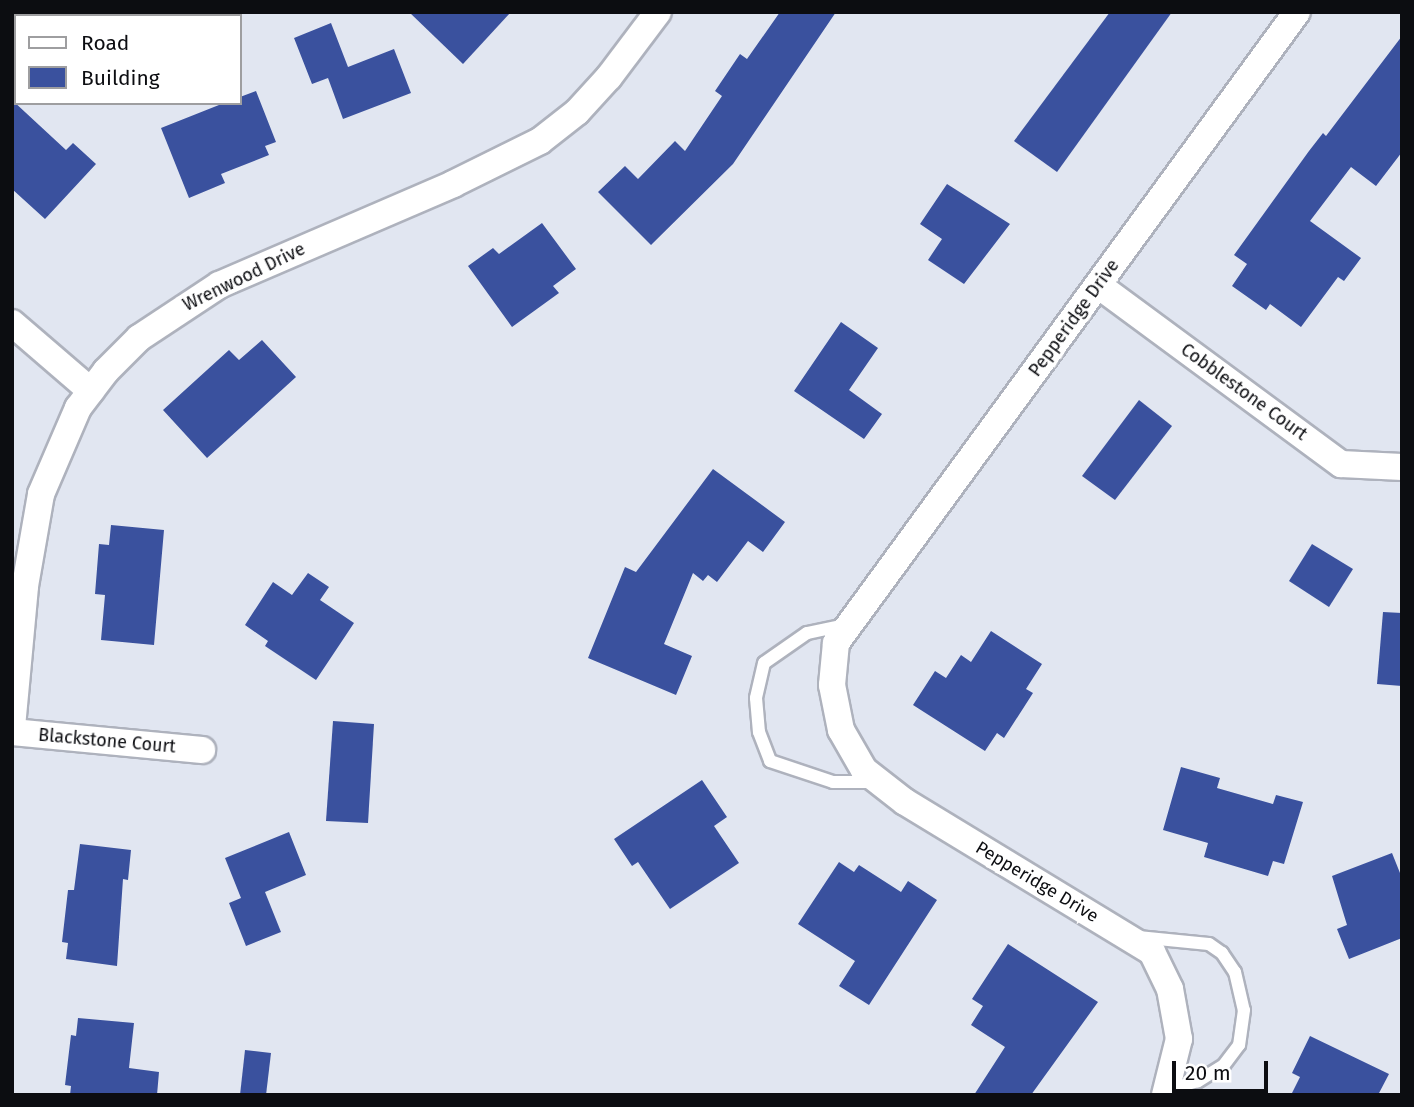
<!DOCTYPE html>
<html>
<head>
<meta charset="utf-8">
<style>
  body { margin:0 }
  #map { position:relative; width:1414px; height:1107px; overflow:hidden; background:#e1e6f1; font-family:"Fira Sans",sans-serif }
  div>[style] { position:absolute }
  .building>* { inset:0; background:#3a519e }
  .roads { filter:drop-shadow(2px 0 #aeb2bd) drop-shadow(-2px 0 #aeb2bd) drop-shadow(0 2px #aeb2bd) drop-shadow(0 -2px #aeb2bd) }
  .lane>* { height:12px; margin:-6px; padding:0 6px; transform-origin:6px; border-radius:6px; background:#fff }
  .street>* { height:26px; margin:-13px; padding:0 13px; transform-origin:13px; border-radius:13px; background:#fff }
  span { translate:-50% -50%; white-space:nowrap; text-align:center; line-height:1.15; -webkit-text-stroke:7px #fff; paint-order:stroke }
  .street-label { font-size:18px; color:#0c0d11 }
  .frame { position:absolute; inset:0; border:14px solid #0c0d11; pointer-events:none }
  .legend { position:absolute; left:14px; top:14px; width:228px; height:91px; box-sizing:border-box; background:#fff; border:2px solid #9e9ea0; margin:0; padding:9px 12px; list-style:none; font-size:21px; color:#0c0d11 }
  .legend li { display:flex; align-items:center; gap:14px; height:35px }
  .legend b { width:35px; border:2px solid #9e9ea0 }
  .scale { position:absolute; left:1172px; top:1061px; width:96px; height:32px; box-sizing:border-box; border:4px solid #0c0d11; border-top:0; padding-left:9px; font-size:21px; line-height:24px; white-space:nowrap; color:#0c0d11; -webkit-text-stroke:5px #fff; paint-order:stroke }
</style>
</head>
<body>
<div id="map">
  <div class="building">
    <div style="clip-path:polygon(409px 12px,511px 12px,463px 64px)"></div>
    <div style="clip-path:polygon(780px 12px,836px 12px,733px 164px,651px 245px,598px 192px,625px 166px,638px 179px,675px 141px,685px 151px,722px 96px,715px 91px,740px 54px,747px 59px)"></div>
    <div style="clip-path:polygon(1110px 12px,1172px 12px,1057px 172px,1014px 141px)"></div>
    <div style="clip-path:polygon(331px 23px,348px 67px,394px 49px,411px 93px,343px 119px,328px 78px,312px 84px,294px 38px)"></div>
    <div style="clip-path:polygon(1402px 36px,1402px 152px,1376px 186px,1351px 167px,1310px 221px,1361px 258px,1344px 281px,1338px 277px,1301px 327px,1270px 304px,1266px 310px,1232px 286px,1247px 264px,1234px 255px,1309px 151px,1323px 133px,1326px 136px)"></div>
    <div style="clip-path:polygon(256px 91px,276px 142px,265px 146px,269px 155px,221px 174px,225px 183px,189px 198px,161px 128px,224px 103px,240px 103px,240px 97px)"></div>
    <div style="clip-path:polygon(12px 100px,66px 150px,73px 143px,96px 164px,45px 219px,12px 189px)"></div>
    <div style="clip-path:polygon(947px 184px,1010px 224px,964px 284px,928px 260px,942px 239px,920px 224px)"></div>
    <div style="clip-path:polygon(542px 223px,576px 269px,553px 286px,559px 293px,512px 327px,468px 266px,493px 248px,499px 254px)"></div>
    <div style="clip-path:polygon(841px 322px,878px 348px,849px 390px,882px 414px,864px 439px,794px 391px)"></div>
    <div style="clip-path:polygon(262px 340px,296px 377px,207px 458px,163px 410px,229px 350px,239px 360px)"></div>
    <div style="clip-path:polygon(1139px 400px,1172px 426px,1115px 500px,1082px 476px)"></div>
    <div style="clip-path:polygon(713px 469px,785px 522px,763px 552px,748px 541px,717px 582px,708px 575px,703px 581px,693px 573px,664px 644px,692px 656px,676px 695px,588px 658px,625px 567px,636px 572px)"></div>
    <div style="clip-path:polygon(111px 525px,164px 530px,154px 645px,101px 640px,105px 595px,95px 594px,99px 544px,109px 545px)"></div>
    <div style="clip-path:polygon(1312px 544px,1353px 569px,1329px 607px,1289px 581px)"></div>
    <div style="clip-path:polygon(308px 573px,329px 587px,320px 600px,354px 623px,316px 680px,265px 646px,268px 641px,245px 625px,273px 582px,292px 595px)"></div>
    <div style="clip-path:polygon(1383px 612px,1402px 613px,1402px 686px,1377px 684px)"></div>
    <div style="clip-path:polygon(991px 631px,1042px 664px,1026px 689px,1033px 693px,1004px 738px,997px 733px,985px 751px,913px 705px,935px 671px,946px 678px,961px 655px,971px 662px)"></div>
    <div style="clip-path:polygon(333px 721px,374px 724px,368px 823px,326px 821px)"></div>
    <div style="clip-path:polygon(1181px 767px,1220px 778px,1217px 788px,1273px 804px,1276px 795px,1303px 802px,1284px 864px,1273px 861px,1268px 876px,1204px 857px,1208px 843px,1163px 830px)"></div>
    <div style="clip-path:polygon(702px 780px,727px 817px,714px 826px,739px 863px,670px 909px,638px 862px,632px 866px,614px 839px)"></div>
    <div style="clip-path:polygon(289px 832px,306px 875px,265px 892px,281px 932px,246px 946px,229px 903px,241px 898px,225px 858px)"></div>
    <div style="clip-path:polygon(80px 844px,131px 850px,128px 880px,123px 879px,117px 966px,66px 959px,68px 943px,62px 942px,68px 890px,74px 890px)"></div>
    <div style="clip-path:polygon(1392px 853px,1402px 878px,1402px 938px,1349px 959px,1337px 929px,1347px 925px,1332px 876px)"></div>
    <div style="clip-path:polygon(839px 862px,854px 872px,859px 865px,901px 892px,908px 881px,937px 900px,869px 1005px,839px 986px,855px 961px,798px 924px)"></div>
    <div style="clip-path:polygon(1008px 944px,1098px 1002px,1031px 1095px,974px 1095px,1005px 1047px,971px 1025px,983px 1006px,972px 999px)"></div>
    <div style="clip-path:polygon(78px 1018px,134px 1023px,129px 1068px,159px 1072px,157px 1095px,70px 1095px,71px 1086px,65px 1085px,71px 1035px,76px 1036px)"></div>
    <div style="clip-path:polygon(1310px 1036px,1389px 1074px,1378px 1095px,1291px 1095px,1300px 1077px,1292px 1073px)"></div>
    <div style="clip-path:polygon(245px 1050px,271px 1053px,266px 1095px,240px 1095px)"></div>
  </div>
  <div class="roads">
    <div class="lane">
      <div style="left:845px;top:625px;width:39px;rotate:168deg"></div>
      <div style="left:807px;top:633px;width:52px;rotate:145.1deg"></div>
      <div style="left:764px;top:663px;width:36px;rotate:103deg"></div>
      <div style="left:756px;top:698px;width:34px;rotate:85deg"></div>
      <div style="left:759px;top:732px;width:31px;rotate:69deg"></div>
      <div style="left:770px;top:761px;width:66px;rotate:18.4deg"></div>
      <div style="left:833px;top:782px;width:39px"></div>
      <div style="left:1138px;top:937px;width:71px;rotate:5.6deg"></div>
      <div style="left:1209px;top:944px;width:16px;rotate:35deg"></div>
      <div style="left:1222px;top:953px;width:23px;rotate:56deg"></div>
      <div style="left:1235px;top:972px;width:39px;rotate:77deg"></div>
      <div style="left:1244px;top:1010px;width:35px;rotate:98deg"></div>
      <div style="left:1239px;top:1045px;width:25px;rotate:127deg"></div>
      <div style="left:1224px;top:1065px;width:31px;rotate:148deg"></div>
      <div style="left:1198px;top:1081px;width:29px;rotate:164deg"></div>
    </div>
    <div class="street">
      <div style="left:1098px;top:285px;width:302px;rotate:36.4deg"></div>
      <div style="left:1341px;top:464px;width:61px;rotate:2.8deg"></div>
      <div style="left:12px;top:323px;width:104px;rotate:40.7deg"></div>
      <div style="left:12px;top:727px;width:142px;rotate:-84.7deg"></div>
      <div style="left:25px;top:586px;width:93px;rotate:-80.1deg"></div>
      <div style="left:41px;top:494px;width:94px;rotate:-66.7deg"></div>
      <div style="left:78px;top:408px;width:46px;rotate:-52.9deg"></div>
      <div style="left:106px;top:371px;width:47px;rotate:-45deg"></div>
      <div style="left:139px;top:338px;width:96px;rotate:-33.5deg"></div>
      <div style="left:219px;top:285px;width:255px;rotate:-23.3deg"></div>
      <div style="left:453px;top:184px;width:97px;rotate:-26.3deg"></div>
      <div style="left:540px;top:141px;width:47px;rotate:-38.1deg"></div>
      <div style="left:577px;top:112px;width:47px;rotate:-47.6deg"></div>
      <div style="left:609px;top:77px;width:81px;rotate:-53deg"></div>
      <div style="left:12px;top:732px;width:191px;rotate:5.4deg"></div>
      <div style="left:1165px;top:1095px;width:58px;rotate:-76deg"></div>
      <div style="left:1179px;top:1039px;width:51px;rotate:-100.2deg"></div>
      <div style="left:1170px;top:989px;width:41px;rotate:-115.9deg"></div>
      <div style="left:1152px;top:952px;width:289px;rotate:-148.7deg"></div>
      <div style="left:905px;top:802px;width:52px;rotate:-142deg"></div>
      <div style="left:864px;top:770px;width:46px;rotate:-119.9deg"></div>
      <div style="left:841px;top:730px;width:46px;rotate:-101.3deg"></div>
      <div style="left:832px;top:685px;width:42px;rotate:-84.6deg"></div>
      <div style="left:836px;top:643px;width:781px;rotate:-53.85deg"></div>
    </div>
  </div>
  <div class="street-label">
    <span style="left:244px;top:277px;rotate:-26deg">Wrenwood Drive</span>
    <span style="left:1074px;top:318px;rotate:-54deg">Pepperidge Drive</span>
    <span style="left:1244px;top:392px;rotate:36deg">Cobblestone Court</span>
    <span style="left:107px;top:741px;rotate:5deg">Blackstone Court</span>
    <span style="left:1037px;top:882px;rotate:31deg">Pepperidge Drive</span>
  </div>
  <div class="frame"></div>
  <ul class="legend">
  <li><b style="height:9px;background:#fff"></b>Road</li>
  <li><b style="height:19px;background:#3a519e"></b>Building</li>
  </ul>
  <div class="scale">20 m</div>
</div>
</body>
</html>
